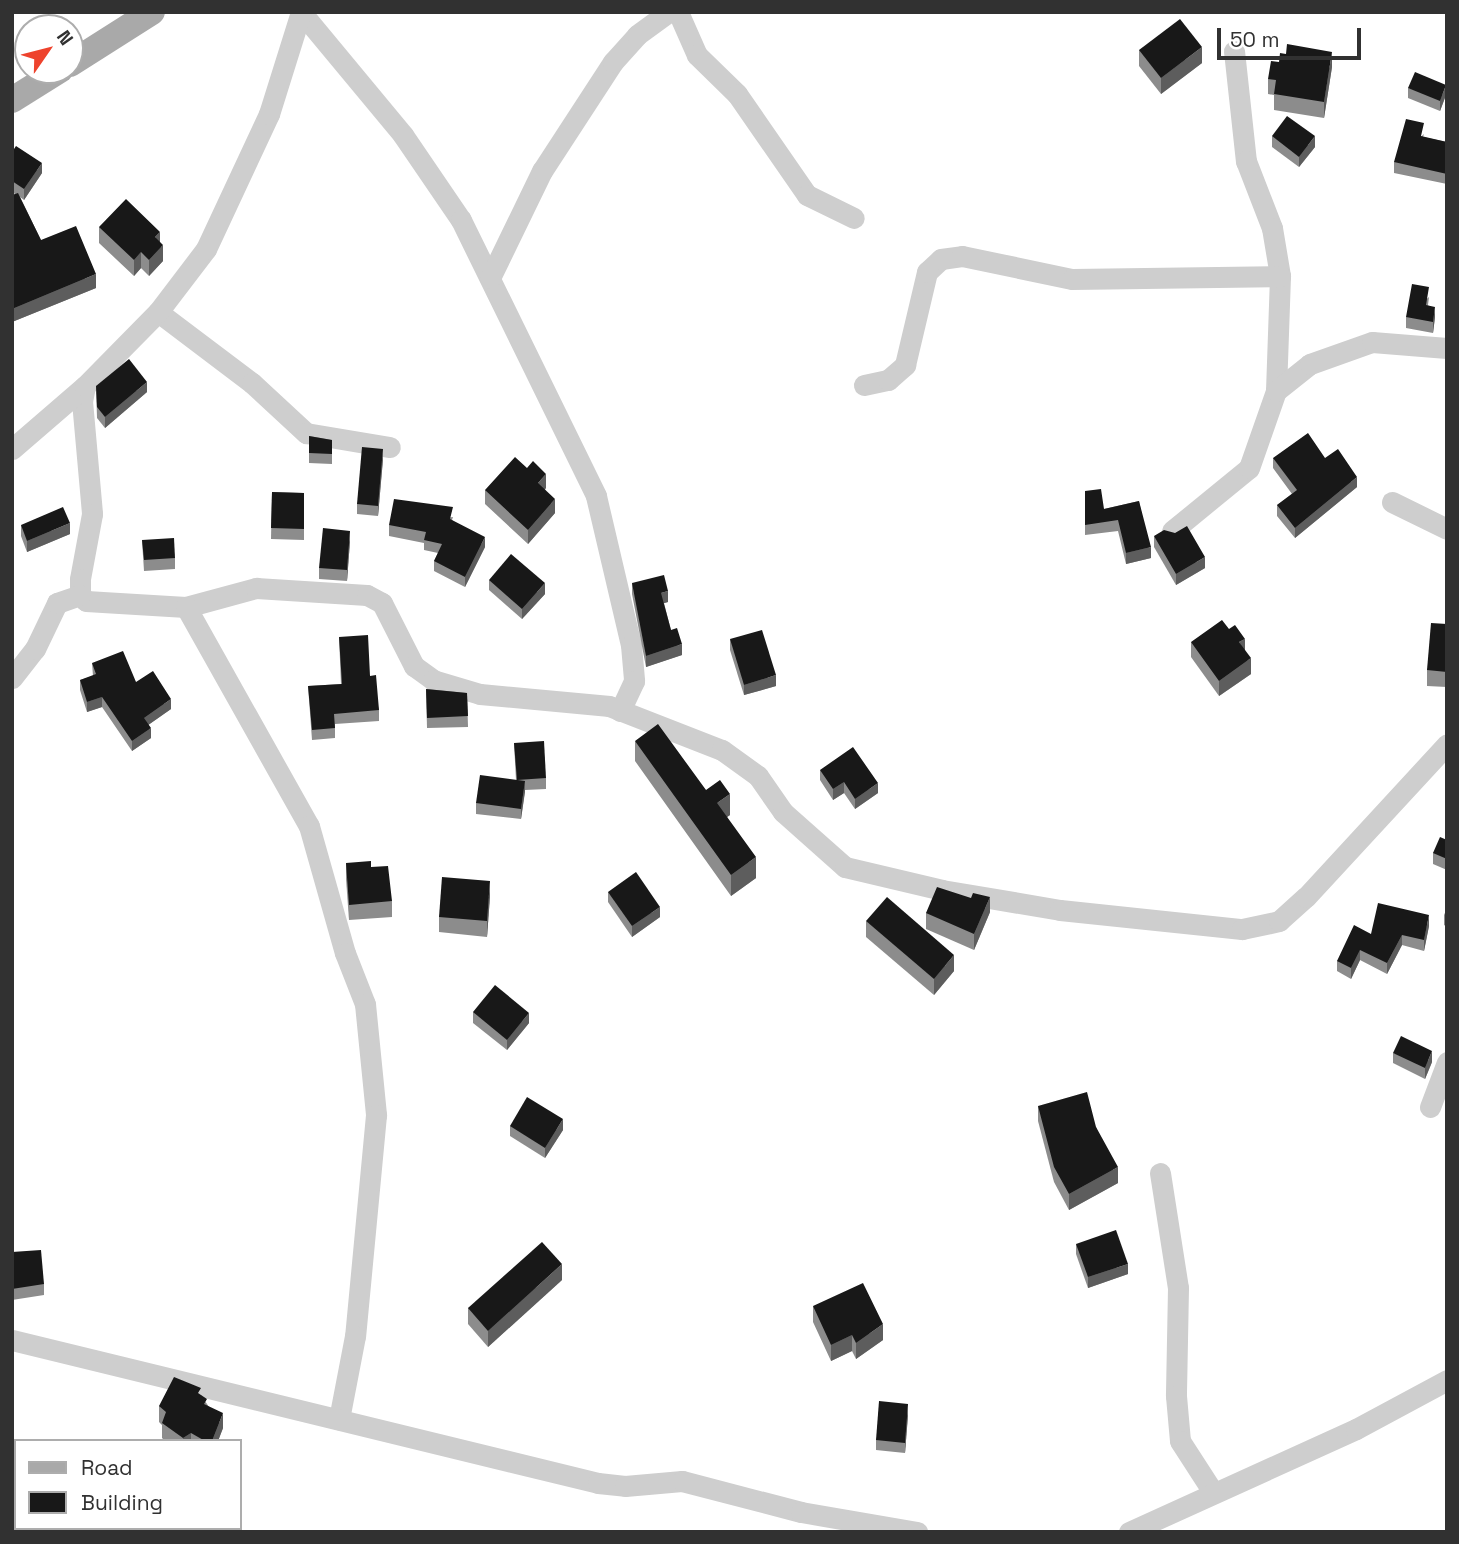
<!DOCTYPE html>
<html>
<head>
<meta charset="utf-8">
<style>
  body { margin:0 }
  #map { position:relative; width:1459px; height:1544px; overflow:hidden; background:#fff; font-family:"Space Grotesk",sans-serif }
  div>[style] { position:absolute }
  .minor>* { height:21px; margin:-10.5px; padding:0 10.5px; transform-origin:10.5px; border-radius:10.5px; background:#cecece }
  .major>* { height:26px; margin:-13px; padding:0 13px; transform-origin:13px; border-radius:13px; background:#a9a9a9 }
  .wall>* { inset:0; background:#8c8c8c }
  .shaded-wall>* { inset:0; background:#5d5d5d }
  .building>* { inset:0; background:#181818 }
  span { translate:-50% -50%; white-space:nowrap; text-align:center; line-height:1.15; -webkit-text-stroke:7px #fff; paint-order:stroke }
  .frame { position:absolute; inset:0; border:14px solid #313131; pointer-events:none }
  .legend { position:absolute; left:14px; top:1439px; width:228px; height:91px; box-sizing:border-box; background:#fff; border:2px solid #adadad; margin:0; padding:9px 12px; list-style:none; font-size:21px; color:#313131 }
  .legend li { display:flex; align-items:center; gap:14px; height:35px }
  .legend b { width:35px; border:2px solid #adadad }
  .north { position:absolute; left:14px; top:14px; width:70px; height:70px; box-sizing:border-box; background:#fff; border:2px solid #adadad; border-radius:50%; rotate:55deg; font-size:19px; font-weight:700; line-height:28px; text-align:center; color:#313131 }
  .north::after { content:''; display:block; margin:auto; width:24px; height:32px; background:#ee432d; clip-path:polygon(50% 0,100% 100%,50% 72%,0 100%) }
  .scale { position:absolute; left:1217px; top:28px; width:144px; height:32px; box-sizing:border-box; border:4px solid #313131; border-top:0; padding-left:9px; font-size:21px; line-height:24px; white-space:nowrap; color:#313131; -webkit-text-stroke:5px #fff; paint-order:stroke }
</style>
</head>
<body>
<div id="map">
  <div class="minor">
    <div style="left:301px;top:12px;width:160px;rotate:50.3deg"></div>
    <div style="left:403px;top:135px;width:103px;rotate:55.7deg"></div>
    <div style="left:461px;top:220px;width:307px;rotate:63.9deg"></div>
    <div style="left:596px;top:496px;width:153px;rotate:76.8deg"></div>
    <div style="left:631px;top:645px;width:36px;rotate:85deg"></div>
    <div style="left:634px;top:681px;width:33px;rotate:115deg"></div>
    <div style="left:678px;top:12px;width:47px;rotate:66.2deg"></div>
    <div style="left:697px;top:55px;width:56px;rotate:44.3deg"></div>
    <div style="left:737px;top:94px;width:123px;rotate:55.3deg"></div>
    <div style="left:807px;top:195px;width:52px;rotate:26.1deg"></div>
    <div style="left:1234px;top:51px;width:111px;rotate:83.8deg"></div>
    <div style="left:1246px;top:161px;width:72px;rotate:68.8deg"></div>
    <div style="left:1272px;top:228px;width:49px;rotate:80.5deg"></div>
    <div style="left:1280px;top:276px;width:115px;rotate:92deg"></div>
    <div style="left:490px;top:278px;width:119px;rotate:-64.1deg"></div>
    <div style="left:542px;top:171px;width:130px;rotate:-56.9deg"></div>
    <div style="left:613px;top:62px;width:36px;rotate:-48deg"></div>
    <div style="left:637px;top:35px;width:39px;rotate:-36deg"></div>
    <div style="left:158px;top:312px;width:118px;rotate:37.1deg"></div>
    <div style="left:252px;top:383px;width:74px;rotate:42.8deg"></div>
    <div style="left:306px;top:433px;width:85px;rotate:9.5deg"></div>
    <div style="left:864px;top:385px;width:25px;rotate:-12deg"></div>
    <div style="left:888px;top:380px;width:23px;rotate:-41deg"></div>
    <div style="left:905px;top:365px;width:96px;rotate:-76.7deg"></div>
    <div style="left:927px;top:272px;width:19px;rotate:-43deg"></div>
    <div style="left:941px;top:259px;width:21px;rotate:-8deg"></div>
    <div style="left:962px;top:256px;width:112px;rotate:11.8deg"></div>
    <div style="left:1072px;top:279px;width:208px;rotate:-0.8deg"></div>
    <div style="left:85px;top:386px;width:15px;rotate:101deg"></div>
    <div style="left:82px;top:401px;width:113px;rotate:84.9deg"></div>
    <div style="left:92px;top:514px;width:66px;rotate:100.5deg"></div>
    <div style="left:80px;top:579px;width:16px;rotate:90deg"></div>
    <div style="left:80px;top:595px;width:8px;rotate:45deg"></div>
    <div style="left:86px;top:601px;width:100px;rotate:3.4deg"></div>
    <div style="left:186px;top:607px;width:73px;rotate:-15.2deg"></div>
    <div style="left:256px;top:588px;width:111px;rotate:3.6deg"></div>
    <div style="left:367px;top:595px;width:17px;rotate:28deg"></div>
    <div style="left:382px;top:603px;width:71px;rotate:63.1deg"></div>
    <div style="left:414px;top:666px;width:24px;rotate:36deg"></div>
    <div style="left:433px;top:680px;width:49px;rotate:16.6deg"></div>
    <div style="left:480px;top:694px;width:130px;rotate:5.3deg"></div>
    <div style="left:609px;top:706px;width:121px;rotate:21.3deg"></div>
    <div style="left:722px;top:750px;width:44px;rotate:35.8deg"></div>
    <div style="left:758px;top:776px;width:44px;rotate:55.2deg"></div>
    <div style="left:783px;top:812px;width:83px;rotate:41.6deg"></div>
    <div style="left:845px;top:867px;width:100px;rotate:13.3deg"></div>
    <div style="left:942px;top:890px;width:120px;rotate:9.6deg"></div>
    <div style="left:1060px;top:910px;width:183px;rotate:6deg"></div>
    <div style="left:1242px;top:929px;width:38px;rotate:-12deg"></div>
    <div style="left:1279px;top:921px;width:36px;rotate:-42deg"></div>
    <div style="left:1306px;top:897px;width:208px;rotate:-47.3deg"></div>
    <div style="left:12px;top:449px;width:96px;rotate:-40.8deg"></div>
    <div style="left:85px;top:386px;width:104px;rotate:-45.4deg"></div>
    <div style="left:158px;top:312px;width:79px;rotate:-52.7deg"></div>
    <div style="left:206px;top:249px;width:149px;rotate:-65deg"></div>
    <div style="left:269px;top:114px;width:107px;rotate:-72.6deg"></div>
    <div style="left:1392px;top:502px;width:61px;rotate:26.1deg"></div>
    <div style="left:1172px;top:531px;width:99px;rotate:-39.3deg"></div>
    <div style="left:1249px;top:468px;width:82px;rotate:-70.7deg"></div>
    <div style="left:1276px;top:391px;width:43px;rotate:-38.5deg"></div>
    <div style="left:1310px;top:364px;width:66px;rotate:-19.5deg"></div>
    <div style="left:1372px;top:342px;width:75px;rotate:4.6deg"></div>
    <div style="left:186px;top:607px;width:251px;rotate:60.7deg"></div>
    <div style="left:309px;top:826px;width:132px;rotate:74.2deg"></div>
    <div style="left:345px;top:953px;width:55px;rotate:68.6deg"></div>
    <div style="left:365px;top:1004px;width:112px;rotate:84.3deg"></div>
    <div style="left:376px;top:1115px;width:222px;rotate:95.4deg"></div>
    <div style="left:355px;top:1336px;width:85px;rotate:100.9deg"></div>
    <div style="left:12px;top:678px;width:37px;rotate:-52deg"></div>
    <div style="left:35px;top:649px;width:51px;rotate:-64.4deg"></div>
    <div style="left:57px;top:603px;width:24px;rotate:-19deg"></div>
    <div style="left:1430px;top:1107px;width:48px;rotate:-69.3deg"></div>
    <div style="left:1160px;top:1173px;width:116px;rotate:81.1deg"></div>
    <div style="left:1178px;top:1288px;width:108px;rotate:91.1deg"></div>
    <div style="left:1176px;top:1396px;width:45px;rotate:84.9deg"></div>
    <div style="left:1180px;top:1441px;width:61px;rotate:57.1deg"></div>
    <div style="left:12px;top:1340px;width:603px;rotate:13.71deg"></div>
    <div style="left:598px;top:1483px;width:27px;rotate:6deg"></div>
    <div style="left:625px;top:1486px;width:57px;rotate:-5deg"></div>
    <div style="left:682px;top:1481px;width:123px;rotate:14.6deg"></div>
    <div style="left:801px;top:1512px;width:118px;rotate:9.8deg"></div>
    <div style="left:1129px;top:1532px;width:249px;rotate:-24.4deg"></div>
    <div style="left:1356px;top:1429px;width:103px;rotate:-28.3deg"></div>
  </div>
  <div class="major">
    <div style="left:70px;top:64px;width:97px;rotate:-32.4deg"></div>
    <div style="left:12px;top:100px;width:57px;rotate:-32deg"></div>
  </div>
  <div class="wall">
    <div style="clip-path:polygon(1139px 50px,1202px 63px,1161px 94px,1139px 66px)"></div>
    <div style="clip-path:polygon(1332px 67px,1324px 118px,1274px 110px,1274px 95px,1268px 94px,1268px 79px)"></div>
    <div style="clip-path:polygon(1408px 88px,1446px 95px,1440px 111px,1408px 98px)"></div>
    <div style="clip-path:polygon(1424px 134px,1423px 137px,1447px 142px,1447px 184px,1394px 173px,1394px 162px)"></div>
    <div style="clip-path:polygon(1272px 136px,1315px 147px,1299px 167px,1272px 147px)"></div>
    <div style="clip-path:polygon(12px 152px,42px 173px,24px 200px,20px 197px,41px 240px,96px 288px,12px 322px,15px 194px,12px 192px)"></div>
    <div style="clip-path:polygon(99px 227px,160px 242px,163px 261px,149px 276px,141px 268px,134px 276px,99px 243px)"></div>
    <div style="clip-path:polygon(1429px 297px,1428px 305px,1435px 317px,1433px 333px,1406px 328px,1406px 317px)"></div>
    <div style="clip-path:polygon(96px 386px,147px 392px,105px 428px,97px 418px)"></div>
    <div style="clip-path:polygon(309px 436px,332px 440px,332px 464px,309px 463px)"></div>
    <div style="clip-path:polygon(1273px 458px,1325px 458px,1357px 487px,1295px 538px,1277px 516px,1277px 505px,1292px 494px,1273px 468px)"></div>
    <div style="clip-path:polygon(383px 459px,378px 516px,357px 514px,357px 504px)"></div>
    <div style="clip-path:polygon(546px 488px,545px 489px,555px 513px,528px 544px,485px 504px,485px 490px)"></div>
    <div style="clip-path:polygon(1085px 491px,1104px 509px,1139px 501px,1151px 558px,1126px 564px,1118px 531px,1085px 535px)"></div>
    <div style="clip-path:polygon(272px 492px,304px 493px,304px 540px,271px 539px)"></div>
    <div style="clip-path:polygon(453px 517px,452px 520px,485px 547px,465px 587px,434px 571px,434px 561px,438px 553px,424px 550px,424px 543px,389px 536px,389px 525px)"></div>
    <div style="clip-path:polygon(21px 525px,70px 534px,27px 552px,21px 536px)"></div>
    <div style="clip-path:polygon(1154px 536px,1205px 568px,1176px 585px,1154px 547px)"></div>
    <div style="clip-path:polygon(142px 540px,175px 558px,175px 569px,144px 571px)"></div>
    <div style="clip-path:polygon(350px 541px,347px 581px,319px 579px,319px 568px)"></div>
    <div style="clip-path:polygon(489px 580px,545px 594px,522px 619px,489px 590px)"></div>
    <div style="clip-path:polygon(632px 583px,668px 602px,664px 603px,671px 630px,682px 655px,646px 667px,632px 594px)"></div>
    <div style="clip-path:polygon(1447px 624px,1447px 687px,1427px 686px,1427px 670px)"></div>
    <div style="clip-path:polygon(339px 637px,370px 676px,379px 710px,379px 721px,335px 724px,335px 738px,312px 740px,308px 686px,341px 684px)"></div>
    <div style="clip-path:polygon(730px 639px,776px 686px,744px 695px,730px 650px)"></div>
    <div style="clip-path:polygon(1191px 642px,1245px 650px,1251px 674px,1219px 696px,1191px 657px)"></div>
    <div style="clip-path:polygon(92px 663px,136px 682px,171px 709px,148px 725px,151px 738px,132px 751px,102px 707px,87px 712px,80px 690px,80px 680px,93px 676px)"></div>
    <div style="clip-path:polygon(426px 689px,467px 693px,468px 727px,427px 728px)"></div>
    <div style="clip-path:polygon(635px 741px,706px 790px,730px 815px,727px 817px,756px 878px,731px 896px,635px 761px)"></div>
    <div style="clip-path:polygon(514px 743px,546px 778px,546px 789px,525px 790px,521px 819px,476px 814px,476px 803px,516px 780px)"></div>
    <div style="clip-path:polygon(820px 770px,878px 793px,855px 809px,844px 793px,833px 800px,820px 780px)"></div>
    <div style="clip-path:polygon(1447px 840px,1447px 870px,1433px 864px,1433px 853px)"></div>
    <div style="clip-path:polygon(346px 863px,371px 867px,392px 901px,392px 917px,349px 920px,346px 879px)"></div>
    <div style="clip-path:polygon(608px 892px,660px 917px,632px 937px,608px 902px)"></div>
    <div style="clip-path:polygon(490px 896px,487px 937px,439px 932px,439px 917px)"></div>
    <div style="clip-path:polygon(971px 898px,990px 912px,974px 950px,926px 929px,926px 913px)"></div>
    <div style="clip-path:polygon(1447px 908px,1447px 927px,1444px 925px,1444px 915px)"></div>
    <div style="clip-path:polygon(866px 921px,954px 971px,934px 995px,866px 937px)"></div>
    <div style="clip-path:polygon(1429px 926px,1424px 951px,1402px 945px,1387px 974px,1360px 960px,1351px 979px,1337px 971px,1337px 961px,1371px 934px)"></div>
    <div style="clip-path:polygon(473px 1012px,529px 1023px,507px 1050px,473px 1023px)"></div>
    <div style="clip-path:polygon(1393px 1053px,1432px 1062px,1425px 1079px,1393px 1063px)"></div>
    <div style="clip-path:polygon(1038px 1106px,1096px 1127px,1118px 1183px,1069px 1210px,1054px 1182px,1038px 1121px)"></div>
    <div style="clip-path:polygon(510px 1126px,563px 1130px,545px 1158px,510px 1136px)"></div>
    <div style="clip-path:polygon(1076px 1244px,1128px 1274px,1088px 1288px,1076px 1254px)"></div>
    <div style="clip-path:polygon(12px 1252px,44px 1284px,44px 1295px,12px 1300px)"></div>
    <div style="clip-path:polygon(562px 1280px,488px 1347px,468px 1324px,468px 1308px)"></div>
    <div style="clip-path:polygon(813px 1306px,883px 1340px,856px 1359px,852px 1351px,831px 1361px,813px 1322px)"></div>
    <div style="clip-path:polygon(201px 1395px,223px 1428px,218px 1441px,165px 1441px,162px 1438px,162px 1425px,159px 1422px,159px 1406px)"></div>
    <div style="clip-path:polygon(908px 1415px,905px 1453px,876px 1450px,876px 1440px)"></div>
    <div style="clip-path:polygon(16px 1505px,16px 1528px,58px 1528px,55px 1532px,17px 1532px,12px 1528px,12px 1509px)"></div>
  </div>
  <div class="shaded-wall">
    <div style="clip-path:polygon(1202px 47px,1202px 63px,1161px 94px,1161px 78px)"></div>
    <div style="clip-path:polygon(1332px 52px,1332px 67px,1324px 118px,1324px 102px)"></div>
    <div style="clip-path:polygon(1446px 85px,1446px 95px,1440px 111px,1440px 101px)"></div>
    <div style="clip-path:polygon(1315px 136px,1315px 147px,1299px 167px,1299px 157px)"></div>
    <div style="clip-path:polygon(42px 163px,42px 173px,24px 200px,24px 189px)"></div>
    <div style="clip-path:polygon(160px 232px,160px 248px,155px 237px)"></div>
    <div style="clip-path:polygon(163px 245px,163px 261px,149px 276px,149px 260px)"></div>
    <div style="clip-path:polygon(141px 252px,141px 268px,134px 276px,134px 260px)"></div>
    <div style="clip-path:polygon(96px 274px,96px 288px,12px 322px,12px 309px)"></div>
    <div style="clip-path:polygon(1435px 307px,1435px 317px,1433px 333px,1433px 322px)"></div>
    <div style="clip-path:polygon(147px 382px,147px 392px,105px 428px,105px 417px)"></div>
    <div style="clip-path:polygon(383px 449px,383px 459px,378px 516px,378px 506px)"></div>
    <div style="clip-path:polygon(546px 474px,546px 488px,538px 497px,538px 483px)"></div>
    <div style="clip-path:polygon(1357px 477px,1357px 487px,1295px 538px,1295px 528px)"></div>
    <div style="clip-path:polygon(555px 499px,555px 513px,528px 544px,528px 530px)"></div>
    <div style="clip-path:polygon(70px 523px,70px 534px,27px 552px,27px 541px)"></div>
    <div style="clip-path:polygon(350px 531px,350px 541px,347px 581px,347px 570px)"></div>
    <div style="clip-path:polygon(485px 537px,485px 547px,465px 587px,465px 577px)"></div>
    <div style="clip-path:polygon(1151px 547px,1151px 558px,1126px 564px,1126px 553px)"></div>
    <div style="clip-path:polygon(1205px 557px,1205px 568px,1176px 585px,1176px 574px)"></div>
    <div style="clip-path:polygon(545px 583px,545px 594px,522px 619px,522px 609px)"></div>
    <div style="clip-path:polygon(668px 591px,668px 602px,661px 604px,661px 593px)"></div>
    <div style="clip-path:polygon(1245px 639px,1245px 654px,1239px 642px)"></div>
    <div style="clip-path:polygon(682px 644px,682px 655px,646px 667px,646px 656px)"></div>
    <div style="clip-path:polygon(1251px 658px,1251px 674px,1219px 696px,1219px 681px)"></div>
    <div style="clip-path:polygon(776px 675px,776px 686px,744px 695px,744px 685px)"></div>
    <div style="clip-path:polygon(102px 697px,102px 707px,87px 712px,87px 702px)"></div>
    <div style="clip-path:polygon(171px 699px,171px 709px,144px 728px,144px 718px)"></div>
    <div style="clip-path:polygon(151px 728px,151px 738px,132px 751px,132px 741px)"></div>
    <div style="clip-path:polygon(525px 781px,525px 792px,521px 819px,521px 809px)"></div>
    <div style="clip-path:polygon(844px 782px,844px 793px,833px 800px,833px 789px)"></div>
    <div style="clip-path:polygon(878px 783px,878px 793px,855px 809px,855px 799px)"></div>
    <div style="clip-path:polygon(730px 794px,730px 815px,717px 824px,717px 803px)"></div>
    <div style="clip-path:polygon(756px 857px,756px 878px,731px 896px,731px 875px)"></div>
    <div style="clip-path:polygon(490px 881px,490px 896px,487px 937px,487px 921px)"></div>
    <div style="clip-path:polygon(990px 897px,990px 912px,974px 950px,974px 934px)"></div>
    <div style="clip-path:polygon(660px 907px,660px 917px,632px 937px,632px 926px)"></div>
    <div style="clip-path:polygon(1429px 915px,1429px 926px,1424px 951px,1424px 940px)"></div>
    <div style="clip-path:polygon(1402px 935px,1402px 945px,1387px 974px,1387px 963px)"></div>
    <div style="clip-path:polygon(1360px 950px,1360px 960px,1351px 979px,1351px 968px)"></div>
    <div style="clip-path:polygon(954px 955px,954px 971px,934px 995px,934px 979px)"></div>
    <div style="clip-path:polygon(529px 1013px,529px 1023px,507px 1050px,507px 1040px)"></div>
    <div style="clip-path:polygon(1432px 1051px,1432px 1062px,1425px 1079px,1425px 1068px)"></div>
    <div style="clip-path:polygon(563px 1119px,563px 1130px,545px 1158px,545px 1148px)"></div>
    <div style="clip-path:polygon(1118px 1167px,1118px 1183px,1069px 1210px,1069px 1194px)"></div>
    <div style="clip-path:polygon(562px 1264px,562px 1280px,488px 1347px,488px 1331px)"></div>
    <div style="clip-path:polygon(1128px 1264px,1128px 1274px,1088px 1288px,1088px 1277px)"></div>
    <div style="clip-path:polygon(883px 1324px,883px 1340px,856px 1359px,856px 1343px)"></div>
    <div style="clip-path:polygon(852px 1335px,852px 1351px,831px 1361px,831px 1345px)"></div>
    <div style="clip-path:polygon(908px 1404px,908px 1415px,905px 1453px,905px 1443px)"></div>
    <div style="clip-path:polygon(223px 1413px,223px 1428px,218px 1441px,212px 1441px)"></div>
    <div style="clip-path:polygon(191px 1433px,191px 1441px,183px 1441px,183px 1438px)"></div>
    <div style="clip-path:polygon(49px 1528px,58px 1528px,55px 1532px,46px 1532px)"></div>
  </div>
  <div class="building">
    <div style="clip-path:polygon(1180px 19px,1202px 47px,1161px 78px,1139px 50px)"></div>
    <div style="clip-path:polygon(1287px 44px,1332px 52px,1324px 102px,1274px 94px,1276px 80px,1268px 79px,1271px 61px,1279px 62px,1280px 53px,1286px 54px)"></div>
    <div style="clip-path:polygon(1415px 72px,1446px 85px,1440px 101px,1408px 88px)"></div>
    <div style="clip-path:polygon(1287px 116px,1315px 136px,1299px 157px,1272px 136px)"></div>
    <div style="clip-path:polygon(1406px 119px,1424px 123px,1421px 136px,1447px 142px,1447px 174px,1394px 162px)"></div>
    <div style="clip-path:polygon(16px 146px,42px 163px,24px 189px,12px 181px,12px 152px)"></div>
    <div style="clip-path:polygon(18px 193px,41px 240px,76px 226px,96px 274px,12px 309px,12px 195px)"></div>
    <div style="clip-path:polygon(126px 199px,160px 232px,155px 237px,163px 245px,149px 260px,141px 252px,134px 260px,99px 227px)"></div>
    <div style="clip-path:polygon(1412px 284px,1429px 287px,1426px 305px,1435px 307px,1433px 322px,1406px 317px)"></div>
    <div style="clip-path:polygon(129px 359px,147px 382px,105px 417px,97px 407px,96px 386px)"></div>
    <div style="clip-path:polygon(1308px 433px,1325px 458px,1338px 449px,1357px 477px,1295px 528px,1277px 505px,1297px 490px,1273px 458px)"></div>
    <div style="clip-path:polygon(309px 436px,332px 440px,332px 454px,309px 453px)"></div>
    <div style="clip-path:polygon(362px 447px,383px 449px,378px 506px,357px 504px)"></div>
    <div style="clip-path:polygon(515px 457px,527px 468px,533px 461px,546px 474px,538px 483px,555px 499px,528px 530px,485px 490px)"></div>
    <div style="clip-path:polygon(1101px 489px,1104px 509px,1139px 501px,1151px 547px,1126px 553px,1118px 520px,1085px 525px,1085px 491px)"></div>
    <div style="clip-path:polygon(272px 492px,304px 493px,304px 529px,271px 528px)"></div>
    <div style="clip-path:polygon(394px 499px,453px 507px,450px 519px,485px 537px,465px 577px,434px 561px,442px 544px,424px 540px,426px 532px,389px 525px)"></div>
    <div style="clip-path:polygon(63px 507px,70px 523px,27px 541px,21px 525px)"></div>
    <div style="clip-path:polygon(1187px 526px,1205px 557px,1176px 574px,1154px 536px,1164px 530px,1175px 533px)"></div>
    <div style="clip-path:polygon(323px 528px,350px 531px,347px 570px,319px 568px)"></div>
    <div style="clip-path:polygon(174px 538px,175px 558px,144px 560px,142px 540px)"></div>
    <div style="clip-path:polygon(511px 554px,545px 583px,522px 609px,489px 580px)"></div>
    <div style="clip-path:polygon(664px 575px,668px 591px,661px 593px,671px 630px,677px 628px,682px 644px,646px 656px,632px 583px)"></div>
    <div style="clip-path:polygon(1222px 620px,1229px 629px,1235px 625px,1245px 639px,1239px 642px,1251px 658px,1219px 681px,1191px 642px)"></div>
    <div style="clip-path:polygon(1431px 623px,1447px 624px,1447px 672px,1427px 670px)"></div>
    <div style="clip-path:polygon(762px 630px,776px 675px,744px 685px,730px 639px)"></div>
    <div style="clip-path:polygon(368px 635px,370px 676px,376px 675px,379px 710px,334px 714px,335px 728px,312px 730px,308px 686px,342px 684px,339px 637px)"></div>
    <div style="clip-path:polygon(123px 651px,136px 682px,153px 671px,171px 699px,144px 718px,151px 728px,132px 741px,102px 697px,87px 702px,80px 680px,96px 674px,92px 663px)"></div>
    <div style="clip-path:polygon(426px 689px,467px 693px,468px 716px,427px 718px)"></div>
    <div style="clip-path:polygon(658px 724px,706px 790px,720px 780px,730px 794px,717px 803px,756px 857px,731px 875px,635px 741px)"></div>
    <div style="clip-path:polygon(544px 741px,546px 778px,517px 780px,514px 743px)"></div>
    <div style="clip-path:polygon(853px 747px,878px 783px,855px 799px,844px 782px,833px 789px,820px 770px)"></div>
    <div style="clip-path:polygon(480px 775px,525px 781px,521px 809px,476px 803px)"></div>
    <div style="clip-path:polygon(1440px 837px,1447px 840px,1447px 859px,1433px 853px)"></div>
    <div style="clip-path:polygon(371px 861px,371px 867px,388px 866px,392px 901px,349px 905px,346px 863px)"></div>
    <div style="clip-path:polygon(636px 872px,660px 907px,632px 926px,608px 892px)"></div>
    <div style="clip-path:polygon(442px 877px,490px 881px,487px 921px,439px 917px)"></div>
    <div style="clip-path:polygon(937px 887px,971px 898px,973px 893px,990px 897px,974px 934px,926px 913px)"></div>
    <div style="clip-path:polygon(887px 897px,954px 955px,934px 979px,866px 921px)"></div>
    <div style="clip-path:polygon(1378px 903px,1429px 915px,1424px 940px,1402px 935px,1387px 963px,1360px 950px,1351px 968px,1337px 961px,1354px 925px,1371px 934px)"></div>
    <div style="clip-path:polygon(495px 985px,529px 1013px,507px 1040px,473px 1012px)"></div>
    <div style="clip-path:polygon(1401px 1036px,1432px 1051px,1425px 1068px,1393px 1053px)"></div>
    <div style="clip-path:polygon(1087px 1092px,1096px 1127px,1118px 1167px,1069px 1194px,1054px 1167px,1038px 1106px)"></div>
    <div style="clip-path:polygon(527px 1097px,563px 1119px,545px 1148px,510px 1126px)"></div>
    <div style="clip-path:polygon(1116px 1230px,1128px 1264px,1088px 1277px,1076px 1244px)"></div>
    <div style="clip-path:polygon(542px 1242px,562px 1264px,488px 1331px,468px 1308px)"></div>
    <div style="clip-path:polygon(41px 1250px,44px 1284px,12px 1289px,12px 1252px)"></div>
    <div style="clip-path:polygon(863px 1283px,883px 1324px,856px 1343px,852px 1335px,831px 1345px,813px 1306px)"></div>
    <div style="clip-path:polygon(174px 1377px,201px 1388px,198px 1393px,207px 1399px,204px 1404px,223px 1413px,212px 1441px,205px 1441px,191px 1433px,183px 1438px,162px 1423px,166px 1412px,159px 1406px)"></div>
    <div style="clip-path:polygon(879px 1401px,908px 1404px,905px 1443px,876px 1440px)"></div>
    <div style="clip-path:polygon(16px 1505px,16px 1520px,12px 1518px,12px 1509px)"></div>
    <div style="clip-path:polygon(26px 1528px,49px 1528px,46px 1532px,31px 1532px)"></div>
  </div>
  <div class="frame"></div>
  <ul class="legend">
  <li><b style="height:9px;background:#a9a9a9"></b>Road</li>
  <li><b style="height:19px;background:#181818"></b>Building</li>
  </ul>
  <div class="north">N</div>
  <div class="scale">50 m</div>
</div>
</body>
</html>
